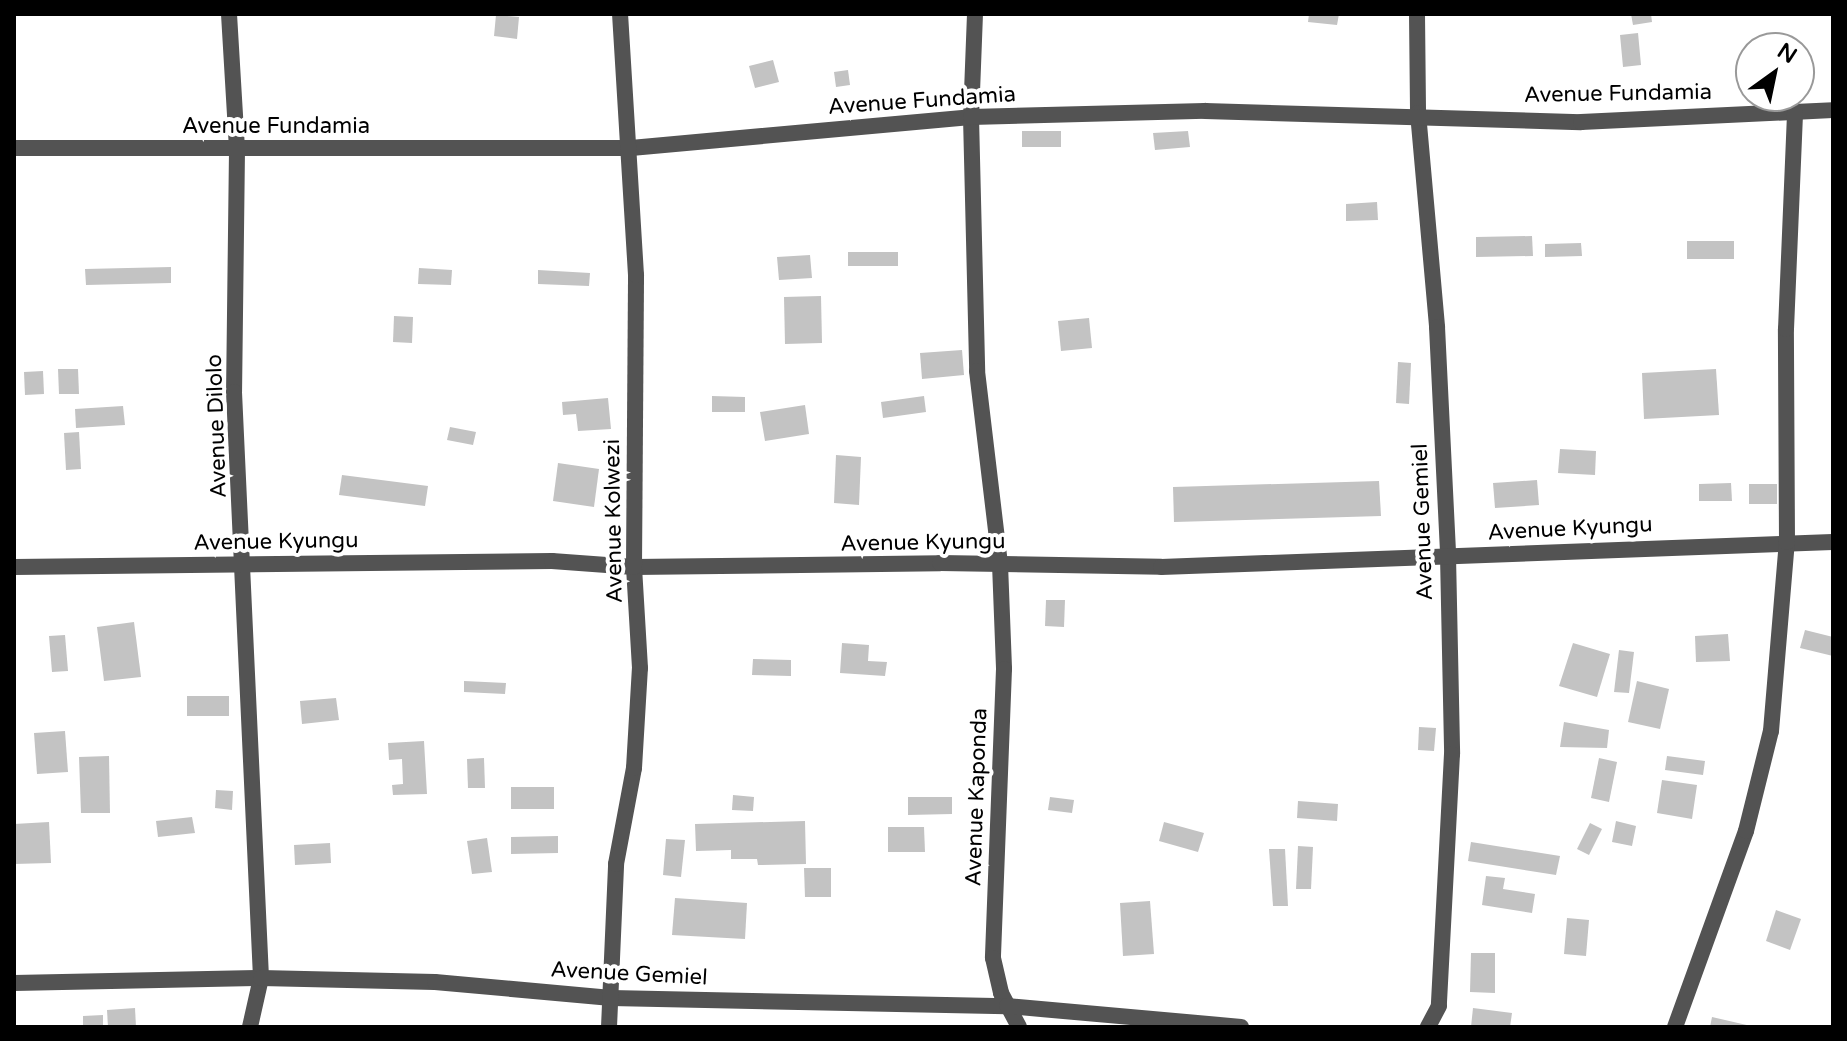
<!DOCTYPE html>
<html>
<head>
<meta charset="utf-8">
<style>
  body { margin:0 }
  #map { position:relative; width:1847px; height:1041px; overflow:hidden; background:#fff; font-family:"Varela Round",sans-serif }
  div>[style] { position:absolute }
  .building>* { inset:0; background:#c3c3c3 }
  .street>* { height:16px; margin:-8px; padding:0 8px; transform-origin:8px; border-radius:8px; background:#535353 }
  span { translate:-50% -50%; white-space:nowrap; text-align:center; line-height:1.15; -webkit-text-stroke:8px #fff; paint-order:stroke }
  .street-label { font-size:22px; color:#000 }
  .frame { position:absolute; inset:0; border:16px solid #000; pointer-events:none }
  .north { position:absolute; left:1735px; top:32px; width:80px; height:80px; box-sizing:border-box; background:#fff; border:2px solid #999; border-radius:50%; rotate:33deg; font-size:22px; font-weight:700; line-height:32px; text-align:center; color:#000 }
  .north::after { content:''; display:block; margin:auto; width:28px; height:36px; background:#000; clip-path:polygon(50% 0,100% 100%,50% 72%,0 100%) }
</style>
</head>
<body>
<div id="map">
  <div class="building">
    <div style="clip-path:polygon(1309px 14px,1339px 14px,1337px 25px,1308px 22px)"></div>
    <div style="clip-path:polygon(1631px 14px,1651px 14px,1652px 22px,1633px 25px)"></div>
    <div style="clip-path:polygon(496px 15px,519px 17px,517px 39px,494px 36px)"></div>
    <div style="clip-path:polygon(1638px 33px,1641px 65px,1623px 67px,1620px 35px)"></div>
    <div style="clip-path:polygon(773px 60px,779px 82px,755px 88px,749px 66px)"></div>
    <div style="clip-path:polygon(848px 70px,850px 85px,836px 87px,834px 72px)"></div>
    <div style="clip-path:polygon(1022px 131px,1061px 131px,1061px 147px,1022px 147px)"></div>
    <div style="clip-path:polygon(1188px 131px,1190px 147px,1155px 150px,1153px 133px)"></div>
    <div style="clip-path:polygon(1377px 202px,1378px 220px,1346px 221px,1346px 204px)"></div>
    <div style="clip-path:polygon(1532px 236px,1533px 256px,1476px 257px,1476px 237px)"></div>
    <div style="clip-path:polygon(1687px 241px,1734px 241px,1734px 259px,1687px 259px)"></div>
    <div style="clip-path:polygon(1581px 243px,1582px 256px,1545px 257px,1545px 244px)"></div>
    <div style="clip-path:polygon(848px 252px,898px 252px,898px 266px,848px 266px)"></div>
    <div style="clip-path:polygon(810px 255px,812px 278px,779px 280px,777px 257px)"></div>
    <div style="clip-path:polygon(171px 267px,171px 283px,86px 285px,85px 269px)"></div>
    <div style="clip-path:polygon(419px 268px,452px 270px,451px 285px,418px 284px)"></div>
    <div style="clip-path:polygon(538px 270px,590px 273px,589px 286px,538px 284px)"></div>
    <div style="clip-path:polygon(821px 296px,822px 343px,785px 344px,784px 297px)"></div>
    <div style="clip-path:polygon(394px 316px,413px 317px,412px 343px,393px 342px)"></div>
    <div style="clip-path:polygon(1089px 318px,1092px 348px,1061px 351px,1058px 321px)"></div>
    <div style="clip-path:polygon(962px 350px,964px 375px,922px 379px,920px 353px)"></div>
    <div style="clip-path:polygon(1398px 362px,1411px 363px,1409px 404px,1396px 403px)"></div>
    <div style="clip-path:polygon(58px 369px,78px 369px,79px 394px,59px 394px)"></div>
    <div style="clip-path:polygon(1716px 369px,1719px 415px,1644px 419px,1642px 373px)"></div>
    <div style="clip-path:polygon(43px 371px,44px 394px,25px 395px,24px 372px)"></div>
    <div style="clip-path:polygon(712px 396px,745px 397px,745px 412px,712px 412px)"></div>
    <div style="clip-path:polygon(924px 396px,926px 412px,883px 418px,881px 402px)"></div>
    <div style="clip-path:polygon(608px 398px,611px 429px,578px 431px,576px 414px,563px 415px,562px 402px)"></div>
    <div style="clip-path:polygon(805px 405px,809px 434px,765px 441px,760px 412px)"></div>
    <div style="clip-path:polygon(123px 406px,125px 425px,76px 428px,75px 409px)"></div>
    <div style="clip-path:polygon(450px 427px,476px 432px,473px 445px,447px 440px)"></div>
    <div style="clip-path:polygon(79px 432px,81px 469px,66px 470px,64px 433px)"></div>
    <div style="clip-path:polygon(1560px 449px,1596px 451px,1595px 475px,1558px 473px)"></div>
    <div style="clip-path:polygon(836px 455px,861px 457px,859px 505px,834px 503px)"></div>
    <div style="clip-path:polygon(558px 463px,599px 469px,594px 507px,553px 501px)"></div>
    <div style="clip-path:polygon(342px 475px,428px 486px,425px 506px,339px 495px)"></div>
    <div style="clip-path:polygon(1537px 480px,1539px 505px,1495px 508px,1493px 483px)"></div>
    <div style="clip-path:polygon(1379px 481px,1381px 516px,1174px 522px,1173px 487px)"></div>
    <div style="clip-path:polygon(1731px 483px,1732px 501px,1699px 501px,1699px 484px)"></div>
    <div style="clip-path:polygon(1749px 484px,1777px 484px,1777px 504px,1749px 504px)"></div>
    <div style="clip-path:polygon(1046px 600px,1065px 600px,1064px 627px,1045px 626px)"></div>
    <div style="clip-path:polygon(134px 622px,141px 677px,104px 681px,97px 627px)"></div>
    <div style="clip-path:polygon(1805px 630px,1833px 637px,1833px 656px,1800px 648px)"></div>
    <div style="clip-path:polygon(1728px 634px,1730px 661px,1696px 662px,1695px 636px)"></div>
    <div style="clip-path:polygon(65px 635px,68px 671px,52px 672px,49px 636px)"></div>
    <div style="clip-path:polygon(842px 643px,869px 645px,868px 661px,887px 662px,885px 676px,840px 673px)"></div>
    <div style="clip-path:polygon(1573px 643px,1610px 654px,1597px 697px,1559px 686px)"></div>
    <div style="clip-path:polygon(1619px 650px,1634px 652px,1629px 693px,1614px 692px)"></div>
    <div style="clip-path:polygon(753px 659px,791px 660px,791px 676px,752px 675px)"></div>
    <div style="clip-path:polygon(464px 681px,506px 683px,505px 694px,464px 692px)"></div>
    <div style="clip-path:polygon(1637px 681px,1669px 689px,1660px 729px,1628px 722px)"></div>
    <div style="clip-path:polygon(187px 696px,229px 696px,229px 716px,187px 716px)"></div>
    <div style="clip-path:polygon(336px 698px,339px 720px,302px 724px,300px 701px)"></div>
    <div style="clip-path:polygon(1564px 722px,1609px 730px,1607px 748px,1560px 747px)"></div>
    <div style="clip-path:polygon(1419px 727px,1436px 728px,1434px 751px,1418px 750px)"></div>
    <div style="clip-path:polygon(65px 731px,68px 772px,37px 774px,34px 733px)"></div>
    <div style="clip-path:polygon(424px 741px,427px 794px,393px 795px,392px 785px,403px 784px,402px 759px,389px 760px,388px 743px)"></div>
    <div style="clip-path:polygon(109px 756px,110px 813px,81px 813px,79px 757px)"></div>
    <div style="clip-path:polygon(1667px 756px,1705px 761px,1703px 775px,1665px 770px)"></div>
    <div style="clip-path:polygon(484px 758px,485px 788px,468px 788px,467px 759px)"></div>
    <div style="clip-path:polygon(1599px 758px,1617px 762px,1609px 802px,1591px 798px)"></div>
    <div style="clip-path:polygon(1662px 780px,1697px 785px,1692px 819px,1657px 813px)"></div>
    <div style="clip-path:polygon(511px 787px,554px 787px,554px 809px,511px 809px)"></div>
    <div style="clip-path:polygon(216px 790px,233px 791px,232px 810px,215px 808px)"></div>
    <div style="clip-path:polygon(733px 795px,754px 797px,753px 811px,732px 810px)"></div>
    <div style="clip-path:polygon(908px 797px,952px 797px,952px 814px,908px 815px)"></div>
    <div style="clip-path:polygon(1050px 797px,1074px 800px,1072px 813px,1048px 810px)"></div>
    <div style="clip-path:polygon(1298px 801px,1338px 804px,1337px 821px,1297px 818px)"></div>
    <div style="clip-path:polygon(192px 817px,195px 833px,158px 837px,156px 821px)"></div>
    <div style="clip-path:polygon(805px 821px,806px 864px,758px 865px,757px 859px,731px 859px,731px 850px,696px 851px,695px 824px)"></div>
    <div style="clip-path:polygon(1616px 821px,1636px 826px,1632px 846px,1612px 842px)"></div>
    <div style="clip-path:polygon(49px 822px,51px 863px,14px 864px,14px 824px)"></div>
    <div style="clip-path:polygon(1164px 822px,1204px 833px,1198px 852px,1159px 841px)"></div>
    <div style="clip-path:polygon(1590px 823px,1602px 829px,1589px 855px,1577px 849px)"></div>
    <div style="clip-path:polygon(888px 827px,924px 827px,925px 852px,888px 852px)"></div>
    <div style="clip-path:polygon(558px 836px,558px 853px,511px 854px,511px 837px)"></div>
    <div style="clip-path:polygon(487px 838px,492px 872px,472px 874px,467px 841px)"></div>
    <div style="clip-path:polygon(666px 839px,685px 840px,681px 877px,663px 875px)"></div>
    <div style="clip-path:polygon(1471px 842px,1560px 856px,1556px 875px,1468px 861px)"></div>
    <div style="clip-path:polygon(330px 843px,331px 863px,295px 865px,294px 845px)"></div>
    <div style="clip-path:polygon(1298px 846px,1313px 847px,1311px 889px,1296px 889px)"></div>
    <div style="clip-path:polygon(1269px 849px,1285px 849px,1288px 906px,1273px 906px)"></div>
    <div style="clip-path:polygon(804px 868px,831px 868px,831px 897px,805px 897px)"></div>
    <div style="clip-path:polygon(1486px 876px,1505px 878px,1503px 889px,1535px 894px,1532px 913px,1482px 905px)"></div>
    <div style="clip-path:polygon(675px 898px,747px 903px,745px 939px,672px 935px)"></div>
    <div style="clip-path:polygon(1150px 901px,1154px 954px,1123px 956px,1120px 903px)"></div>
    <div style="clip-path:polygon(1776px 910px,1801px 919px,1790px 950px,1766px 941px)"></div>
    <div style="clip-path:polygon(1567px 918px,1589px 920px,1586px 956px,1564px 954px)"></div>
    <div style="clip-path:polygon(1471px 953px,1495px 953px,1495px 993px,1470px 992px)"></div>
    <div style="clip-path:polygon(135px 1008px,136px 1027px,108px 1027px,107px 1010px)"></div>
    <div style="clip-path:polygon(1473px 1008px,1512px 1013px,1510px 1027px,1471px 1027px)"></div>
    <div style="clip-path:polygon(103px 1015px,103px 1027px,83px 1027px,83px 1016px)"></div>
    <div style="clip-path:polygon(1712px 1017px,1751px 1026px,1751px 1027px,1710px 1027px)"></div>
  </div>
  <div class="street">
    <div style="left:229px;top:14px;width:136px;rotate:86.6deg"></div>
    <div style="left:237px;top:150px;width:242px;rotate:90.7deg"></div>
    <div style="left:234px;top:392px;width:587px;rotate:87.36deg"></div>
    <div style="left:261px;top:978px;width:50px;rotate:102.7deg"></div>
    <div style="left:975px;top:14px;width:103px;rotate:92.2deg"></div>
    <div style="left:971px;top:117px;width:254px;rotate:88.6deg"></div>
    <div style="left:977px;top:371px;width:194px;rotate:83.2deg"></div>
    <div style="left:1000px;top:564px;width:105px;rotate:87.8deg"></div>
    <div style="left:1004px;top:669px;width:289px;rotate:92.2deg"></div>
    <div style="left:993px;top:958px;width:36px;rotate:77deg"></div>
    <div style="left:1001px;top:993px;width:38px;rotate:62deg"></div>
    <div style="left:1417px;top:14px;width:99px;rotate:89.4deg"></div>
    <div style="left:1418px;top:113px;width:215px;rotate:84.9deg"></div>
    <div style="left:1437px;top:327px;width:229px;rotate:87.2deg"></div>
    <div style="left:1448px;top:556px;width:198px;rotate:88.8deg"></div>
    <div style="left:1452px;top:754px;width:252px;rotate:93deg"></div>
    <div style="left:1439px;top:1006px;width:24px;rotate:118deg"></div>
    <div style="left:14px;top:148px;width:617px"></div>
    <div style="left:631px;top:148px;width:341px;rotate:-5.2deg"></div>
    <div style="left:971px;top:117px;width:234px;rotate:-1.5deg"></div>
    <div style="left:1205px;top:111px;width:376px;rotate:1.7deg"></div>
    <div style="left:1581px;top:122px;width:252px;rotate:-2.7deg"></div>
    <div style="left:14px;top:567px;width:538px;rotate:-0.64deg"></div>
    <div style="left:552px;top:561px;width:82px;rotate:4.2deg"></div>
    <div style="left:634px;top:567px;width:306px;rotate:-0.7deg"></div>
    <div style="left:940px;top:563px;width:221px;rotate:1deg"></div>
    <div style="left:1161px;top:567px;width:672px;rotate:-2.13deg"></div>
    <div style="left:14px;top:983px;width:247px;rotate:-1.2deg"></div>
    <div style="left:261px;top:978px;width:174px;rotate:1.3deg"></div>
    <div style="left:435px;top:982px;width:177px;rotate:5.2deg"></div>
    <div style="left:611px;top:998px;width:396px;rotate:1.2deg"></div>
    <div style="left:1007px;top:1006px;width:235px;rotate:5.1deg"></div>
    <div style="left:609px;top:1027px;width:163px;rotate:-87.5deg"></div>
    <div style="left:616px;top:864px;width:98px;rotate:-79.4deg"></div>
    <div style="left:634px;top:768px;width:100px;rotate:-86.6deg"></div>
    <div style="left:640px;top:668px;width:101px;rotate:-93.4deg"></div>
    <div style="left:634px;top:567px;width:292px;rotate:-89.6deg"></div>
    <div style="left:636px;top:275px;width:261px;rotate:-93.5deg"></div>
    <div style="left:1675px;top:1027px;width:208px;rotate:-70.1deg"></div>
    <div style="left:1746px;top:831px;width:103px;rotate:-76deg"></div>
    <div style="left:1771px;top:731px;width:190px;rotate:-85.2deg"></div>
    <div style="left:1787px;top:542px;width:213px;rotate:-90.3deg"></div>
    <div style="left:1786px;top:329px;width:216px;rotate:-87.6deg"></div>
  </div>
  <div class="street-label">
    <span style="left:1618px;top:94px;rotate:-1deg">Avenue Fundamia</span>
    <span style="left:922px;top:101px;rotate:-4deg">Avenue Fundamia</span>
    <span style="left:276px;top:127px">Avenue Fundamia</span>
    <span style="left:217px;top:426px;rotate:-92deg">Avenue Dilolo</span>
    <span style="left:614px;top:521px;rotate:-91deg">Avenue Kolwezi</span>
    <span style="left:1423px;top:522px;rotate:-92deg">Avenue Gemiel</span>
    <span style="left:1570px;top:529px;rotate:-3deg">Avenue Kyungu</span>
    <span style="left:276px;top:542px;rotate:-1deg">Avenue Kyungu</span>
    <span style="left:923px;top:543px;rotate:-1deg">Avenue Kyungu</span>
    <span style="left:977px;top:797px;rotate:-88deg">Avenue Kaponda</span>
    <span style="left:629px;top:974px;rotate:3deg">Avenue Gemiel</span>
  </div>
  <div class="frame"></div>
  <div class="north">N</div>
</div>
</body>
</html>
